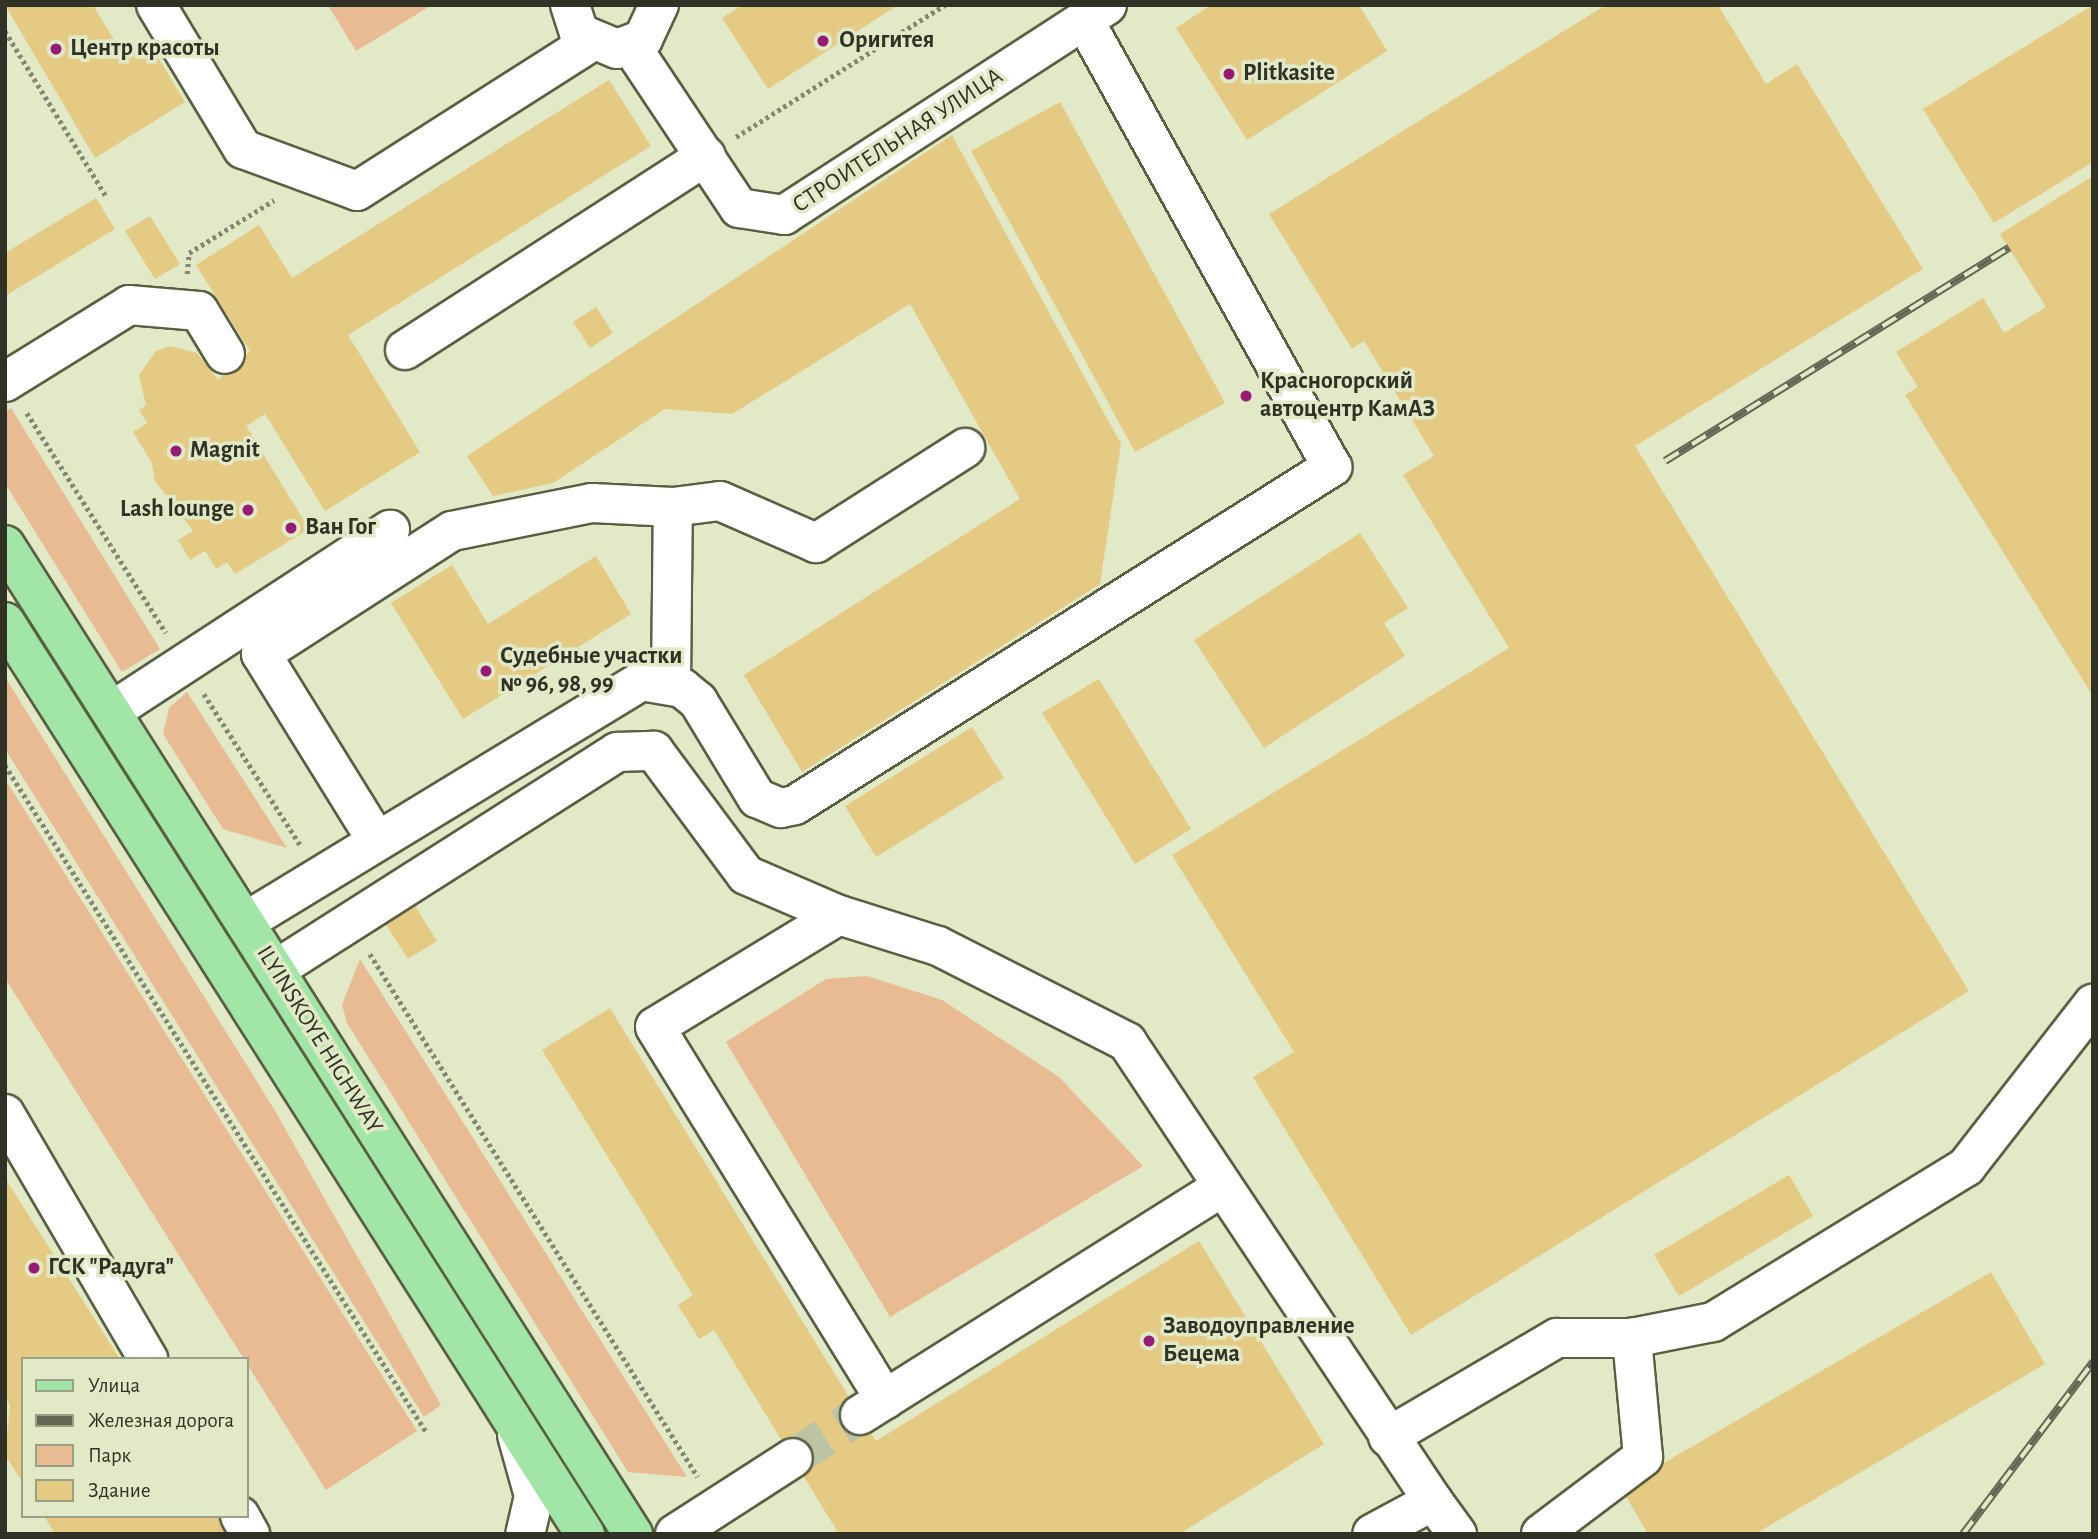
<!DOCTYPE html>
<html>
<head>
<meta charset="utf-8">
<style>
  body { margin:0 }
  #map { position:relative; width:2098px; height:1539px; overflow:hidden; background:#e1e9c6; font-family:"Alegreya Sans",sans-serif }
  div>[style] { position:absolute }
  .green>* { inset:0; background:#e8bb93 }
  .building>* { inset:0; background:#e4ca83 }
  .minor-tunnel>* { height:38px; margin-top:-19px; transform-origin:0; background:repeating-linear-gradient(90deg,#bdc4a6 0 38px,transparent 0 57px) }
  .path>* { height:4.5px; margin-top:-2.25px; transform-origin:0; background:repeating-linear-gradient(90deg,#838871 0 3.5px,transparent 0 7px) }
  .roads { filter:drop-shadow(2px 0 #595f41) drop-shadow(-2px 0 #595f41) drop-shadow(0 2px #595f41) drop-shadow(0 -2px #595f41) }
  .minor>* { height:38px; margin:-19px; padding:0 19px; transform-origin:19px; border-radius:19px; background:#fff }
  .major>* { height:38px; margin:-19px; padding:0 19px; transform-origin:19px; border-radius:19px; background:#a1e6a6 }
  .rail>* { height:8px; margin-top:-4px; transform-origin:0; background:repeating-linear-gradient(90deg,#e1e9c6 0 16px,#636754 0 32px); box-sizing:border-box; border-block:2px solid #636754 }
  .dots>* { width:19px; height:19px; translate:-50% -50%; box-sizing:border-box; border:4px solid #e1e9c6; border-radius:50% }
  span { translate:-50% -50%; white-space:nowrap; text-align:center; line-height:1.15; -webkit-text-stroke:7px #e1e9c6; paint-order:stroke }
  .poi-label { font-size:24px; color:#2f3225; font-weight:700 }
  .left { translate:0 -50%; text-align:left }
  .right { translate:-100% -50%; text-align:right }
  .street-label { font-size:24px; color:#2f3225 }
  .frame { position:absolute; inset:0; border:7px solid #2f3225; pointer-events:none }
  .legend { position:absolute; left:21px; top:1357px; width:228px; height:161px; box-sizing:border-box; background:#e1e9c6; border:2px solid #9aa086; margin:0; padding:9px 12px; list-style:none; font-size:21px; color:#2f3225 }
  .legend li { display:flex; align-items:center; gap:14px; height:35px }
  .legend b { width:35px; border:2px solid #9aa086 }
</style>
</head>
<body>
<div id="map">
  <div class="green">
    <div style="clip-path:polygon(328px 5px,432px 5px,356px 51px)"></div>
    <div style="clip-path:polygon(11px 408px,160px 649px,122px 672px,5px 483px,5px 412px)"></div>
    <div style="clip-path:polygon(5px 677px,274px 1109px,441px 1405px,424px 1417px,5px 749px)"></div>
    <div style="clip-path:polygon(187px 692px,287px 848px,223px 829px,163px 734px,169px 708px)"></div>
    <div style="clip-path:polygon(5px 779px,417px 1431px,326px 1490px,5px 978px)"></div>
    <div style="clip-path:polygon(360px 959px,687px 1477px,628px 1472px,347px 1023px,342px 1005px)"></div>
    <div style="clip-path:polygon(867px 976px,942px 1000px,1059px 1077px,1143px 1166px,890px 1317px,726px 1042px,826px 979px)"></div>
  </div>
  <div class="building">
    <div style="clip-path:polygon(5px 5px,93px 5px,124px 56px,148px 41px,185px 102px,95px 158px)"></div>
    <div style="clip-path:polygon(742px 5px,898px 5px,768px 89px,722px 18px)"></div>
    <div style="clip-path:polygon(1211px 5px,1359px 5px,1387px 51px,1247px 140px,1176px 28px)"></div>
    <div style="clip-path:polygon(1606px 5px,1718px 5px,1766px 84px,1797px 64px,1923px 269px,1635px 446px,1969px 991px,1411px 1335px,1253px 1077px,1294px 1052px,1172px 855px,1509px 648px,1403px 475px,1434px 456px,1364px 341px,1352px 349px,1269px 214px)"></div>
    <div style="clip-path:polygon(2093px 5px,2093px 162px,1994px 223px,1923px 109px)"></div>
    <div style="clip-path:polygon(609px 80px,651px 146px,348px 335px,420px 452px,325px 511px,265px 414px,246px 426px,309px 529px,235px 574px,227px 562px,216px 569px,205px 551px,190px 560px,178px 540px,193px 531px,155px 481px,152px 463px,133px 432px,147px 423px,139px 410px,146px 405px,139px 375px,156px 351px,170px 346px,197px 353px,218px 380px,250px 351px,196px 265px,259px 225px,292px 278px)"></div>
    <div style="clip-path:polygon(1060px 102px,1225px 403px,1135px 452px,971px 151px)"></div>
    <div style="clip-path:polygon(952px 135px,1121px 444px,1100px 584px,802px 772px,744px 675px,1020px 499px,910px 304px,732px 414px,665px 409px,553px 483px,493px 496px,467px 456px)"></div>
    <div style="clip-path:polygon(2093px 176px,2093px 696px,1905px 395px,1918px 387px,1896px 352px,1983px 298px,2004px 333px,2046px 307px,2000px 234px)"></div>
    <div style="clip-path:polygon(96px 198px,115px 229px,5px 296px,5px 253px)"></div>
    <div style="clip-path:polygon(150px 216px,180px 264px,155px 279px,125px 231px)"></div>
    <div style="clip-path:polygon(596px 307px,613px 333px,590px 348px,573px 322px)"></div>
    <div style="clip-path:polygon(1360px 533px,1408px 608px,1384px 623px,1405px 656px,1264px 748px,1194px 640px)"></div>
    <div style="clip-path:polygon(596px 556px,631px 614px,463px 719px,391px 603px,452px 565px,488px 624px)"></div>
    <div style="clip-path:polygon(1099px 679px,1191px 829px,1135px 864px,1042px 713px)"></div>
    <div style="clip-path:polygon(972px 727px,1004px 778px,876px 857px,845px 806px)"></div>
    <div style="clip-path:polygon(413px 903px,437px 941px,408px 959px,384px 922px)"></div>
    <div style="clip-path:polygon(610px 1008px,876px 1441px,1199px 1241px,1324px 1444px,1179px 1534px,839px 1534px,714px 1330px,699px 1339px,678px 1305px,693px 1295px,542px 1050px)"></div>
    <div style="clip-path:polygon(1789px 1175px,1813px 1216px,1679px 1296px,1654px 1255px)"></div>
    <div style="clip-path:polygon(5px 1178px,120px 1359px,23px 1359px,23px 1483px,5px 1455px,10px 1405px,5px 1397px)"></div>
    <div style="clip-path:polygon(1991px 1272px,2045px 1364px,1755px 1534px,1648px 1534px,1621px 1488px)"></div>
    <div style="clip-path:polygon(44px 1516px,220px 1516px,231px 1534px,55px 1534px)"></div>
  </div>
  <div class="minor-tunnel">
    <div style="left:793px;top:1458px;width:80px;rotate:-32.7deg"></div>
  </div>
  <div class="path">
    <div style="left:5px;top:31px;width:193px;rotate:58.5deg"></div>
    <div style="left:736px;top:137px;width:247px;rotate:-32.3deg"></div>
    <div style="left:187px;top:274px;width:21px;rotate:-85deg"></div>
    <div style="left:189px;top:253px;width:100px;rotate:-31.9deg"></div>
    <div style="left:27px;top:413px;width:260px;rotate:57.7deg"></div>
    <div style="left:204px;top:694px;width:180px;rotate:57.5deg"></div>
    <div style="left:5px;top:765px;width:790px;rotate:57.72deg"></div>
    <div style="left:370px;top:954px;width:617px;rotate:57.91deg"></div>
  </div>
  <div class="roads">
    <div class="minor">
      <div style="left:156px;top:5px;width:168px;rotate:58.9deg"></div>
      <div style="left:243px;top:149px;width:121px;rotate:20.2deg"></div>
      <div style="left:357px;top:191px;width:277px;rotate:-32.5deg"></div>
      <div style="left:570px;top:5px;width:29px;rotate:72deg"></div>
      <div style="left:579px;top:33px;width:41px;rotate:22.8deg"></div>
      <div style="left:617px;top:49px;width:28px;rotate:-21deg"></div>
      <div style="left:643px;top:39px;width:38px;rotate:-65deg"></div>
      <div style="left:631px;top:46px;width:195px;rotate:56.3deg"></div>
      <div style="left:739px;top:208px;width:46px;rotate:8.8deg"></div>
      <div style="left:784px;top:215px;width:385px;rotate:-33deg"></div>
      <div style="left:405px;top:350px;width:358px;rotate:-32.8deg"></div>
      <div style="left:5px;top:382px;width:146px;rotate:-31.8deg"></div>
      <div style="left:129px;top:305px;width:70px;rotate:4.9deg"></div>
      <div style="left:199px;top:311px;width:50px;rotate:58.8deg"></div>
      <div style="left:671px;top:684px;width:177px;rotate:-89.4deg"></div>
      <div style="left:673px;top:507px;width:47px;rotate:-7.3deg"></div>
      <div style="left:720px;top:501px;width:105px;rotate:23.6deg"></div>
      <div style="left:816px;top:543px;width:177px;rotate:-32.5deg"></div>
      <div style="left:112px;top:711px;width:332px;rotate:-33.1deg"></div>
      <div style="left:377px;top:841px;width:220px;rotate:-121.8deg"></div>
      <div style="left:261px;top:654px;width:227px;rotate:-32.8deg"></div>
      <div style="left:452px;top:531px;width:143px;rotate:-11.3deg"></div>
      <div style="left:592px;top:503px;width:81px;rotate:2.8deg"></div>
      <div style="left:839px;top:915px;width:215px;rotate:148.7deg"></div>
      <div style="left:655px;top:1027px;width:438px;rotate:58.3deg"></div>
      <div style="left:245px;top:922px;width:464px;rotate:-31.3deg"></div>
      <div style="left:641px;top:681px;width:42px;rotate:9.7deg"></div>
      <div style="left:682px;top:688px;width:21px;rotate:39deg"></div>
      <div style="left:698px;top:701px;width:114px;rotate:58.7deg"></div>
      <div style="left:757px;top:798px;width:26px;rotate:23deg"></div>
      <div style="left:781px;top:808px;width:14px;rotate:-12deg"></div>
      <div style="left:795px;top:805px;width:635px;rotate:-32.19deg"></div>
      <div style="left:1332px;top:467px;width:511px;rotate:-119.02deg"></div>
      <div style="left:275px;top:970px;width:406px;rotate:-32.5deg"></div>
      <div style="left:617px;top:752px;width:37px;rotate:-2deg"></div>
      <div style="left:654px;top:751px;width:154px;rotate:53.4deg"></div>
      <div style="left:746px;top:875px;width:101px;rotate:23.3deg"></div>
      <div style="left:839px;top:915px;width:104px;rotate:17.4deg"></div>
      <div style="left:938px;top:946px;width:212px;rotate:26.9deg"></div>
      <div style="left:1127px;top:1042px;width:552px;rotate:56.31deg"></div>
      <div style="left:1433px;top:1501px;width:69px;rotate:151.6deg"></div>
      <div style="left:5px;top:1114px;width:284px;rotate:59.7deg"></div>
      <div style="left:860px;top:1415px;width:428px;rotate:-32.2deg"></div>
      <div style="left:517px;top:1435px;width:63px;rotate:74.4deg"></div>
      <div style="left:534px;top:1496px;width:39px;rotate:103deg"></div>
      <div style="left:1388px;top:1437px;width:196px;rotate:-30.4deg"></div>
      <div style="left:1557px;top:1338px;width:75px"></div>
      <div style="left:1632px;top:1338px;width:83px;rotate:-11.2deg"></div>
      <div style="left:1713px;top:1322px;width:297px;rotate:-31.5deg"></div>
      <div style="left:1966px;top:1167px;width:207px;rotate:-52.1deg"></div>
      <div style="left:1433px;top:1501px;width:41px;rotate:54deg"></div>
      <div style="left:240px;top:1516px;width:21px;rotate:61deg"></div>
      <div style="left:675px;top:1534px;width:140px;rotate:-32.8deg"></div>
      <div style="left:1541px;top:1534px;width:128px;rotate:-37deg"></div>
      <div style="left:1643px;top:1457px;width:120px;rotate:-95.3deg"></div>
    </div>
    <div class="major">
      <div style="left:5px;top:545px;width:1172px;rotate:57.59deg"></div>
      <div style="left:5px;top:622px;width:1081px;rotate:57.55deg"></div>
    </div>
  </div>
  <div class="rail">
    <div style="left:1665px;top:461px;width:405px;rotate:-31.8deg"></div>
    <div style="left:1963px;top:1534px;width:216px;rotate:-52.9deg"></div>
  </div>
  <div class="dots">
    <div style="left:823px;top:41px;background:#951b77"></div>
    <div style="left:56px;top:49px;background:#951b77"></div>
    <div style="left:1229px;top:74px;background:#951b77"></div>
    <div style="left:1246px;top:396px;background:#951b77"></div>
    <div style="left:176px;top:451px;background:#951b77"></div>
    <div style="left:248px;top:510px;background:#951b77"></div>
    <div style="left:291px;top:528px;background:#951b77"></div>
    <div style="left:486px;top:671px;background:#951b77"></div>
    <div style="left:34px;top:1268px;background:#951b77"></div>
    <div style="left:1149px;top:1341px;background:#951b77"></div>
  </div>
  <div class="poi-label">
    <span class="left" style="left:839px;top:41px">Оригитея</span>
    <span class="left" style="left:70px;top:49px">Центр красоты</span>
    <span class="left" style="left:1243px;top:74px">Plitkasite</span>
    <span class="left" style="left:1260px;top:396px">Красногорский<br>автоцентр КамАЗ</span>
    <span class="left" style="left:190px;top:451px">Magnit</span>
    <span class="right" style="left:234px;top:510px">Lash lounge</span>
    <span class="left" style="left:305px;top:528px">Ван Гог</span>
    <span class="left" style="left:500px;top:671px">Судебные участки<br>№ 96, 98, 99</span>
    <span class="left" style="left:48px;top:1268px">ГСК "Радуга"</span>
    <span class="left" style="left:1163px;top:1341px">Заводоуправление<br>Бецема</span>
  </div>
  <div class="street-label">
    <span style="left:898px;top:141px;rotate:-33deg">СТРОИТЕЛЬНАЯ УЛИЦА</span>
    <span style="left:319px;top:1040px;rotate:58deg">ILYINSKOYE HIGHWAY</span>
  </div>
  <div class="frame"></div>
  <ul class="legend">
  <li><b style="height:9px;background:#a1e6a6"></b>Улица</li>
  <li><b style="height:9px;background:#636754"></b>Железная дорога</li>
  <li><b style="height:19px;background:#e8bb93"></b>Парк</li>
  <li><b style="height:19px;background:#e4ca83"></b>Здание</li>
  </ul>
</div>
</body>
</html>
